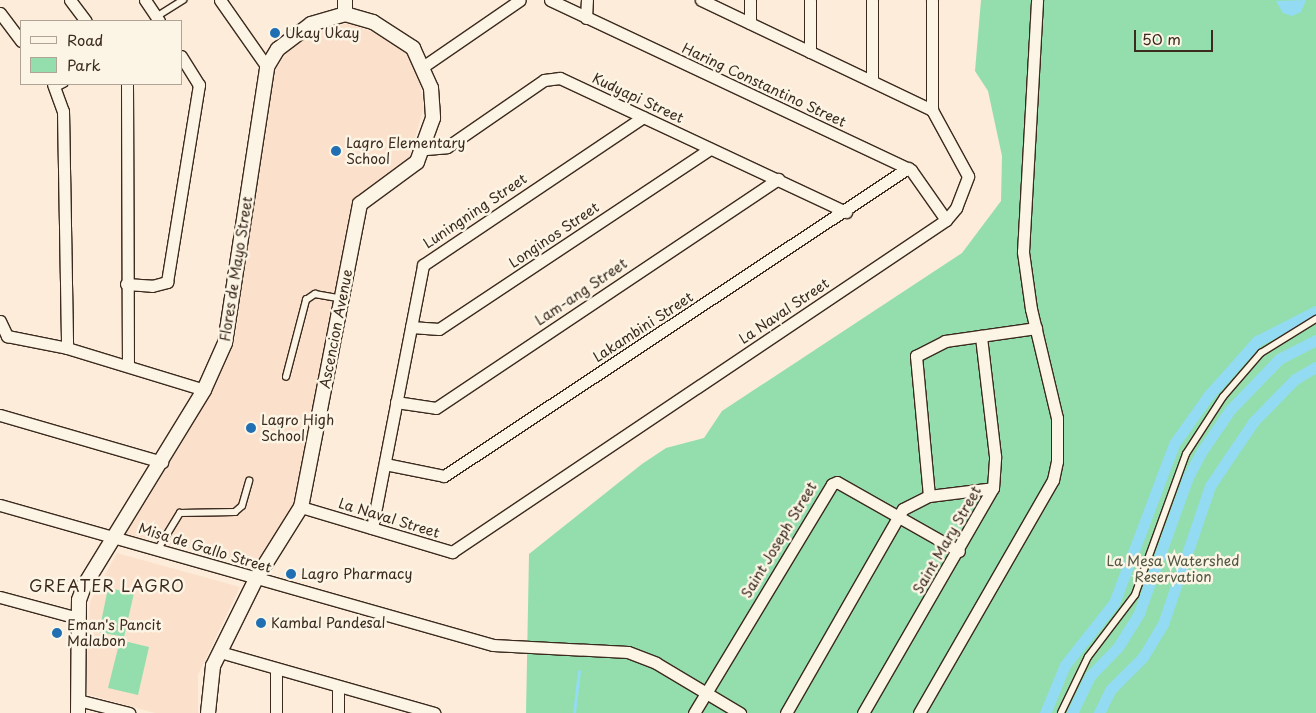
<!DOCTYPE html>
<html>
<head>
<meta charset="utf-8">
<style>
  body { margin:0 }
  #map { position:relative; width:1316px; height:713px; overflow:hidden; background:#fcecd9; font-family:"Playpen Sans",sans-serif }
  div>[style] { position:absolute }
  .built>* { inset:0; background:#fbe1cb }
  .green>* { inset:0; background:#94deae }
  .water>* { inset:0; background:#92dbf3 }
  .stream>* { height:3px; margin:-1.5px; padding:0 1.5px; transform-origin:1.5px; border-radius:1.5px; background:#92dbf3 }
  .canal>* { height:11px; margin:-5.5px; padding:0 5.5px; transform-origin:5.5px; border-radius:5.5px; background:#92dbf3 }
  .roads { filter:drop-shadow(1px 0 #3b2a1e) drop-shadow(-1px 0 #3b2a1e) drop-shadow(0 1px #3b2a1e) drop-shadow(0 -1px #3b2a1e) }
  .service>* { height:5.5px; margin:-2.75px; padding:0 2.75px; transform-origin:2.75px; border-radius:2.75px; background:#fcf5e5 }
  .minor>* { height:11px; margin:-5.5px; padding:0 5.5px; transform-origin:5.5px; border-radius:5.5px; background:#fcf5e5 }
  .tertiary>* { height:14px; margin:-7px; padding:0 7px; transform-origin:7px; border-radius:7px; background:#fcf5e5 }
  .dots>* { width:14px; height:14px; translate:-50% -50%; box-sizing:border-box; border:2px solid #fcf5e5; border-radius:50% }
  span { translate:-50% -50%; white-space:nowrap; text-align:center; line-height:1.15; -webkit-text-stroke:5px #fcf5e5; paint-order:stroke }
  .poi-label { font-size:14px; color:#3b2a1e }
  .left { translate:0 -50%; text-align:left }
  .street-label { font-size:14px; color:#3b2a1e }
  .park-label { font-size:14px; color:#515742 }
  .quarter-label { font-size:16px; color:#3b2a1e; letter-spacing:1px }
  .legend { position:absolute; left:20px; top:20px; width:162px; height:65px; box-sizing:border-box; background:#fcf5e5; border:1px solid #afa495; margin:0; padding:6px 9px; list-style:none; font-size:15px; color:#3b2a1e }
  .legend li { display:flex; align-items:center; gap:10px; height:25px }
  .legend b { width:25px; border:1px solid #afa495 }
  .scale { position:absolute; left:1134px; top:30px; width:79px; height:22px; box-sizing:border-box; border:2px solid #3b2a1e; border-top:0; padding-left:6px; font-size:15px; line-height:18px; white-space:nowrap; color:#3b2a1e; -webkit-text-stroke:4px #fcf5e5; paint-order:stroke }
</style>
</head>
<body>
<div id="map">
  <div class="built">
    <div style="clip-path:polygon(348px 23px,398px 42px,417px 67px,424px 107px,409px 158px,354px 198px,297px 503px,254px 565px,126px 534px,211px 394px,233px 347px,273px 74px,290px 47px,306px 36px)"></div>
    <div style="clip-path:polygon(117px 553px,240px 587px,198px 675px,198px 713px,155px 713px,86px 694px,90px 602px)"></div>
  </div>
  <div class="green">
    <div style="clip-path:polygon(981px 0,1316px 0,1316px 713px,526px 713px,529px 554px,642px 464px,666px 448px,704px 438px,722px 411px,962px 253px,1001px 201px,1002px 156px,988px 91px,975px 71px)"></div>
    <div style="clip-path:polygon(108px 588px,134px 593px,124px 637px,99px 632px)"></div>
    <div style="clip-path:polygon(120px 640px,149px 647px,138px 695px,108px 688px)"></div>
  </div>
  <div class="water">
    <div style="clip-path:polygon(1306px 0,1301px 12px,1292px 16px,1283px 13px,1276px 1px)"></div>
  </div>
  <div class="stream">
    <div style="left:574px;top:713px;width:42px;rotate:-83.2deg"></div>
  </div>
  <div class="canal">
    <div style="left:1045px;top:713px;width:52px;rotate:-67.4deg"></div>
    <div style="left:1065px;top:665px;width:79px;rotate:-51.7deg"></div>
    <div style="left:1114px;top:603px;width:170px;rotate:-69.3deg"></div>
    <div style="left:1174px;top:444px;width:59px;rotate:-54.7deg"></div>
    <div style="left:1208px;top:396px;width:74px;rotate:-48.3deg"></div>
    <div style="left:1257px;top:341px;width:66px;rotate:-27deg"></div>
    <div style="left:1072px;top:713px;width:41px;rotate:-64.1deg"></div>
    <div style="left:1090px;top:676px;width:40px;rotate:-46deg"></div>
    <div style="left:1118px;top:647px;width:40px;rotate:-58deg"></div>
    <div style="left:1139px;top:613px;width:145px;rotate:-70.2deg"></div>
    <div style="left:1188px;top:477px;width:30px;rotate:-62deg"></div>
    <div style="left:1202px;top:451px;width:50px;rotate:-55.7deg"></div>
    <div style="left:1230px;top:410px;width:71px;rotate:-46.1deg"></div>
    <div style="left:1279px;top:359px;width:42px;rotate:-27.2deg"></div>
    <div style="left:1099px;top:713px;width:25px;rotate:-64deg"></div>
    <div style="left:1110px;top:690px;width:47px;rotate:-45deg"></div>
    <div style="left:1143px;top:657px;width:39px;rotate:-59deg"></div>
    <div style="left:1163px;top:624px;width:146px;rotate:-71.2deg"></div>
    <div style="left:1210px;top:486px;width:22px;rotate:-56deg"></div>
    <div style="left:1222px;top:468px;width:57px;rotate:-55.8deg"></div>
    <div style="left:1254px;top:421px;width:59px;rotate:-45.7deg"></div>
    <div style="left:1295px;top:379px;width:24px;rotate:-30deg"></div>
  </div>
  <div class="roads">
    <div class="service">
      <div style="left:156px;top:17px;width:32px;rotate:-32deg"></div>
      <div style="left:56px;top:88px;width:9px;rotate:-27deg"></div>
      <div style="left:286px;top:377px;width:80px;rotate:-75.4deg"></div>
      <div style="left:306px;top:300px;width:11px;rotate:-34deg"></div>
      <div style="left:315px;top:294px;width:27px;rotate:10deg"></div>
      <div style="left:158px;top:549px;width:42px;rotate:-58.6deg"></div>
      <div style="left:180px;top:513px;width:55px;rotate:-1deg"></div>
      <div style="left:235px;top:512px;width:9px;rotate:-41deg"></div>
      <div style="left:242px;top:506px;width:26px;rotate:-74deg"></div>
      <div style="left:1061px;top:713px;width:62px;rotate:-64.3deg"></div>
      <div style="left:1088px;top:657px;width:78px;rotate:-52.8deg"></div>
      <div style="left:1135px;top:595px;width:150px;rotate:-70.1deg"></div>
      <div style="left:1186px;top:454px;width:68px;rotate:-57deg"></div>
      <div style="left:1223px;top:397px;width:58px;rotate:-49.2deg"></div>
      <div style="left:1261px;top:353px;width:65px;rotate:-31.7deg"></div>
    </div>
    <div class="minor">
      <div style="left:70px;top:0;width:26px;rotate:53deg"></div>
      <div style="left:145px;top:0;width:25px;rotate:56deg"></div>
      <div style="left:220px;top:0;width:82px;rotate:55deg"></div>
      <div style="left:550px;top:0;width:399px;rotate:25.2deg"></div>
      <div style="left:911px;top:170px;width:61px;rotate:55deg"></div>
      <div style="left:750px;top:0;width:23px;rotate:90deg"></div>
      <div style="left:810px;top:0;width:52px;rotate:90deg"></div>
      <div style="left:932px;top:0;width:110px;rotate:90deg"></div>
      <div style="left:0;top:13px;width:35px;rotate:53deg"></div>
      <div style="left:586px;top:18px;width:18px;rotate:-87deg"></div>
      <div style="left:424px;top:66px;width:116px;rotate:-34.5deg"></div>
      <div style="left:872px;top:81px;width:81px;rotate:-90deg"></div>
      <div style="left:53px;top:84px;width:29px;rotate:70deg"></div>
      <div style="left:63px;top:111px;width:237px;rotate:89deg"></div>
      <div style="left:127px;top:84px;width:282px;rotate:89.8deg"></div>
      <div style="left:426px;top:149px;width:21px;rotate:-5deg"></div>
      <div style="left:447px;top:147px;width:118px;rotate:-34.6deg"></div>
      <div style="left:544px;top:80px;width:16px;rotate:-7deg"></div>
      <div style="left:560px;top:78px;width:316px;rotate:25.1deg"></div>
      <div style="left:126px;top:284px;width:26px;rotate:4deg"></div>
      <div style="left:152px;top:286px;width:16px;rotate:-15deg"></div>
      <div style="left:167px;top:282px;width:200px;rotate:-80.8deg"></div>
      <div style="left:199px;top:85px;width:34px;rotate:-122deg"></div>
      <div style="left:0;top:321px;width:17px;rotate:65deg"></div>
      <div style="left:7px;top:336px;width:61px;rotate:11.3deg"></div>
      <div style="left:67px;top:348px;width:143px;rotate:17deg"></div>
      <div style="left:411px;top:327px;width:28px;rotate:4deg"></div>
      <div style="left:439px;top:329px;width:325px;rotate:-33.6deg"></div>
      <div style="left:396px;top:402px;width:40px;rotate:8.5deg"></div>
      <div style="left:436px;top:408px;width:412px;rotate:-33.8deg"></div>
      <div style="left:0;top:415px;width:169px;rotate:16.2deg"></div>
      <div style="left:385px;top:464px;width:60px;rotate:11.5deg"></div>
      <div style="left:444px;top:476px;width:557px;rotate:-33.58deg"></div>
      <div style="left:929px;top:496px;width:141px;rotate:-95.3deg"></div>
      <div style="left:916px;top:356px;width:33px;rotate:-27deg"></div>
      <div style="left:945px;top:341px;width:92px;rotate:-8.1deg"></div>
      <div style="left:0;top:505px;width:512px;rotate:15.85deg"></div>
      <div style="left:493px;top:645px;width:135px;rotate:3deg"></div>
      <div style="left:628px;top:652px;width:30px;rotate:21deg"></div>
      <div style="left:656px;top:663px;width:98px;rotate:30.8deg"></div>
      <div style="left:301px;top:507px;width:158px;rotate:16.6deg"></div>
      <div style="left:452px;top:552px;width:595px;rotate:-33.9deg"></div>
      <div style="left:946px;top:220px;width:16px;rotate:-50deg"></div>
      <div style="left:956px;top:208px;width:34px;rotate:-69deg"></div>
      <div style="left:968px;top:176px;width:75px;rotate:-118.6deg"></div>
      <div style="left:932px;top:110px;width:256px;rotate:-154.5deg"></div>
      <div style="left:372px;top:528px;width:268px;rotate:-79deg"></div>
      <div style="left:423px;top:265px;width:265px;rotate:-33.9deg"></div>
      <div style="left:0;top:597px;width:81px;rotate:15.1deg"></div>
      <div style="left:220px;top:652px;width:223px;rotate:15.9deg"></div>
      <div style="left:276px;top:670px;width:43px;rotate:90deg"></div>
      <div style="left:78px;top:700px;width:53px;rotate:14.3deg"></div>
      <div style="left:338px;top:713px;width:26px;rotate:-90deg"></div>
      <div style="left:694px;top:713px;width:267px;rotate:-58.9deg"></div>
      <div style="left:832px;top:484px;width:5px;rotate:-22deg"></div>
      <div style="left:837px;top:482px;width:140px;rotate:29.5deg"></div>
      <div style="left:786px;top:713px;width:235px;rotate:-60.2deg"></div>
      <div style="left:903px;top:509px;width:29px;rotate:-27deg"></div>
      <div style="left:929px;top:496px;width:64px;rotate:-7.1deg"></div>
      <div style="left:863px;top:713px;width:260px;rotate:-60deg"></div>
      <div style="left:993px;top:488px;width:32px;rotate:-86deg"></div>
      <div style="left:995px;top:456px;width:121px;rotate:-96.7deg"></div>
      <div style="left:919px;top:713px;width:269px;rotate:-60.1deg"></div>
      <div style="left:1053px;top:480px;width:19px;rotate:-78deg"></div>
      <div style="left:1057px;top:461px;width:43px;rotate:-90deg"></div>
      <div style="left:1057px;top:418px;width:112px;rotate:-103.4deg"></div>
      <div style="left:1031px;top:309px;width:58px;rotate:-98deg"></div>
      <div style="left:1023px;top:252px;width:252px;rotate:-86.8deg"></div>
    </div>
    <div class="tertiary">
      <div style="left:345px;top:0;width:14px;rotate:90deg"></div>
      <div style="left:78px;top:713px;width:113px;rotate:-89.5deg"></div>
      <div style="left:79px;top:600px;width:15px;rotate:-70deg"></div>
      <div style="left:84px;top:586px;width:230px;rotate:-58.5deg"></div>
      <div style="left:204px;top:390px;width:51px;rotate:-65.9deg"></div>
      <div style="left:225px;top:343px;width:279px;rotate:-81.3deg"></div>
      <div style="left:267px;top:67px;width:21px;rotate:-59deg"></div>
      <div style="left:278px;top:49px;width:41px;rotate:-37.1deg"></div>
      <div style="left:311px;top:24px;width:35px;rotate:-16deg"></div>
      <div style="left:345px;top:14px;width:29px;rotate:16deg"></div>
      <div style="left:373px;top:22px;width:48px;rotate:33deg"></div>
      <div style="left:413px;top:48px;width:44px;rotate:65.8deg"></div>
      <div style="left:431px;top:88px;width:30px;rotate:86deg"></div>
      <div style="left:433px;top:118px;width:47px;rotate:110deg"></div>
      <div style="left:417px;top:162px;width:71px;rotate:143.6deg"></div>
      <div style="left:360px;top:204px;width:309px;rotate:101deg"></div>
      <div style="left:301px;top:507px;width:85px;rotate:122deg"></div>
      <div style="left:256px;top:579px;width:97px;rotate:116.3deg"></div>
      <div style="left:213px;top:666px;width:47px;rotate:96.1deg"></div>
    </div>
  </div>
  <div class="dots">
    <div style="left:275px;top:33px;background:#1f6fb2"></div>
    <div style="left:336px;top:151px;background:#1f6fb2"></div>
    <div style="left:251px;top:428px;background:#1f6fb2"></div>
    <div style="left:291px;top:574px;background:#1f6fb2"></div>
    <div style="left:261px;top:623px;background:#1f6fb2"></div>
    <div style="left:57px;top:633px;background:#1f6fb2"></div>
  </div>
  <div class="poi-label">
    <span class="left" style="left:285px;top:33px">Ukay Ukay</span>
    <span class="left" style="left:346px;top:151px">Lagro Elementary<br>School</span>
    <span class="left" style="left:261px;top:428px">Lagro High<br>School</span>
    <span class="left" style="left:301px;top:574px">Lagro Pharmacy</span>
    <span class="left" style="left:271px;top:623px">Kambal Pandesal</span>
    <span class="left" style="left:67px;top:633px">Eman's Pancit<br>Malabon</span>
  </div>
  <div class="street-label">
    <span style="left:764px;top:85px;rotate:25deg">Haring Constantino Street</span>
    <span style="left:638px;top:98px;rotate:25deg">Kudyapi Street</span>
    <span style="left:475px;top:211px;rotate:-34deg">Luningning Street</span>
    <span style="left:554px;top:235px;rotate:-34deg">Longinos Street</span>
    <span style="left:236px;top:269px;rotate:-81deg">Flores de Mayo Street</span>
    <span style="left:581px;top:292px;rotate:-34deg">Lam-ang Street</span>
    <span style="left:784px;top:311px;rotate:-34deg">La Naval Street</span>
    <span style="left:643px;top:327px;rotate:-33deg">Lakambini Street</span>
    <span style="left:336px;top:329px;rotate:-79deg">Ascencion Avenue</span>
    <span style="left:389px;top:518px;rotate:17deg">La Naval Street</span>
    <span style="left:779px;top:540px;rotate:-59deg">Saint Joseph Street</span>
    <span style="left:947px;top:540px;rotate:-60deg">Saint Mary Street</span>
    <span style="left:205px;top:548px;rotate:17deg">Misa de Gallo Street</span>
  </div>
  <div class="park-label">
    <span style="left:1173px;top:569px">La Mesa Watershed<br>Reservation</span>
  </div>
  <div class="quarter-label">
    <span style="left:107px;top:585px">GREATER LAGRO</span>
  </div>
  <ul class="legend">
  <li><b style="height:6px;background:#fcf5e5"></b>Road</li>
  <li><b style="height:14px;background:#94deae"></b>Park</li>
  </ul>
  <div class="scale">50 m</div>
</div>
</body>
</html>
